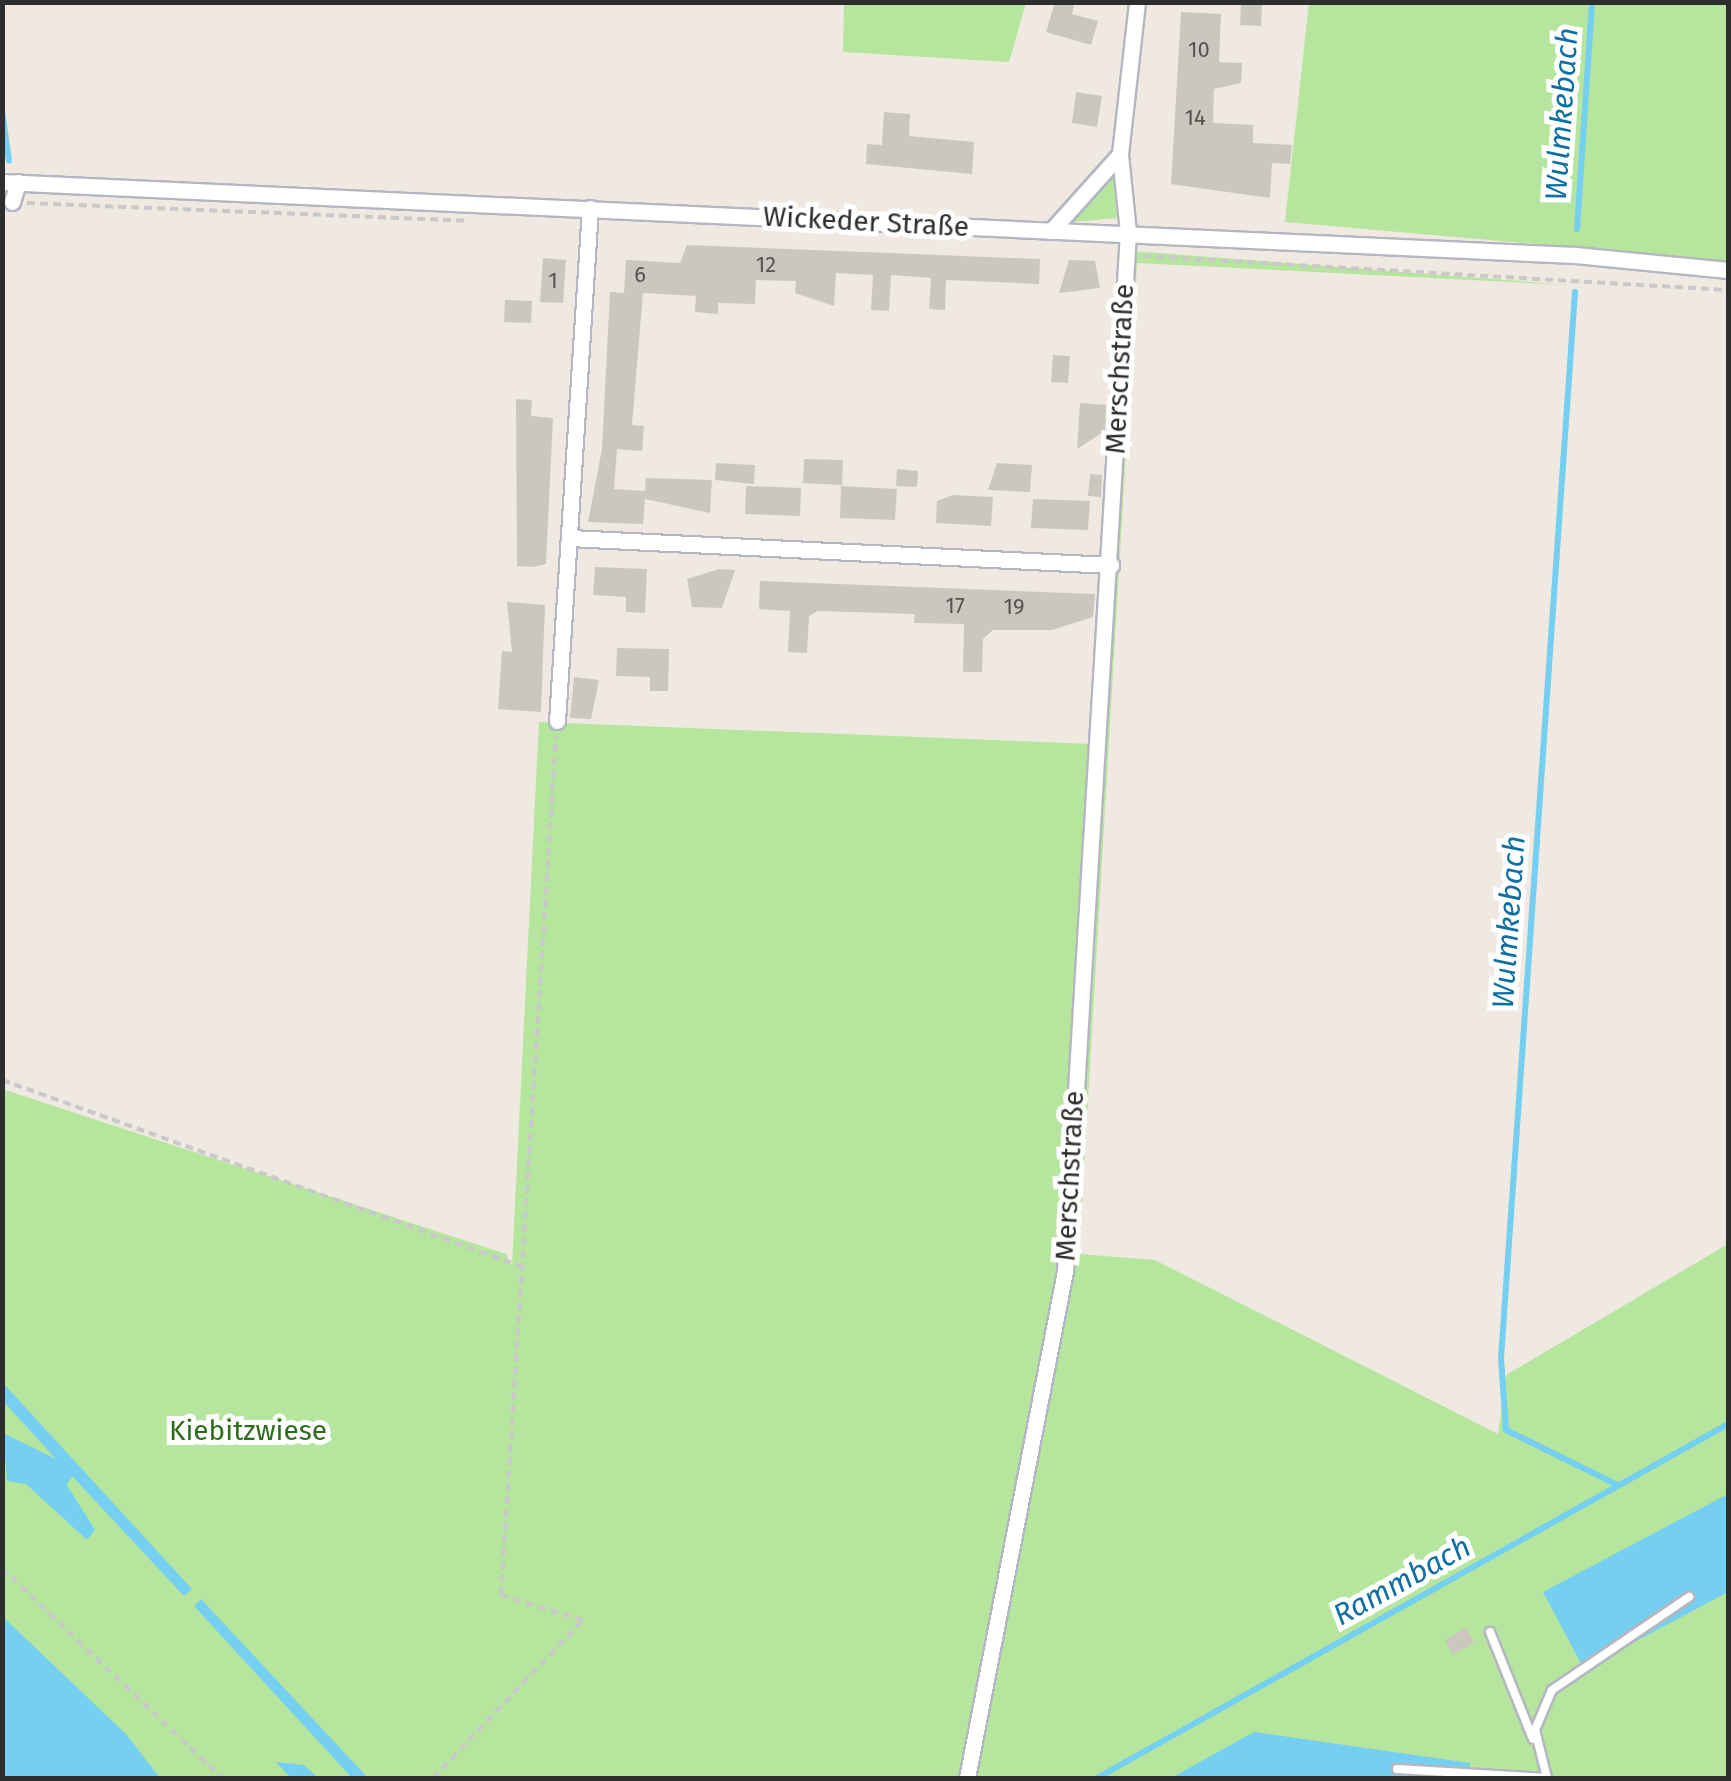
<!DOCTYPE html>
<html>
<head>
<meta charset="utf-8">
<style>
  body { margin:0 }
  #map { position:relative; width:1731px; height:1781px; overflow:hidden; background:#efe9e1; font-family:"Fira Sans",sans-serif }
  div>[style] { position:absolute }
  .green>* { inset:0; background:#b6e59e }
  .water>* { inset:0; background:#75cff0 }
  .stream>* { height:6px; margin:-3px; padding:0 3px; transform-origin:3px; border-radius:3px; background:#75cff0 }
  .building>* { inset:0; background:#cbc7bf }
  .path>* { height:4px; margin-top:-2px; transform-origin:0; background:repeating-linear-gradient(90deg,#c9c9c9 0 8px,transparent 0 13px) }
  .roads { filter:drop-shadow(2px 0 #b4b7c1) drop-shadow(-2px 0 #b4b7c1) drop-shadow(0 2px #b4b7c1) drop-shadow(0 -2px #b4b7c1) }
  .service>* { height:8px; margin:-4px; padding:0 4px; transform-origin:4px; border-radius:4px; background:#fff }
  .minor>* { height:15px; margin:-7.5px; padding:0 7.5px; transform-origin:7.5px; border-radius:7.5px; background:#fff }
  span { translate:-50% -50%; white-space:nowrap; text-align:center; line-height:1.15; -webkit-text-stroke:10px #fff; paint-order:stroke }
  .number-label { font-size:22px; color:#555452 }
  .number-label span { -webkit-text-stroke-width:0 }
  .street-label { font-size:28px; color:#2e2e2e }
  .park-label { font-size:28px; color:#2c6e1b }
  .water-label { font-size:30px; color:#0d6fa3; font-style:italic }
  .frame { position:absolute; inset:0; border:5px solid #2e2e2e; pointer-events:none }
</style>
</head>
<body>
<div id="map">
  <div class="green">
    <div style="clip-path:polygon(844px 3px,844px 2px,1026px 3px,1009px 62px,843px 52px)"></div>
    <div style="clip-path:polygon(1309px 3px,1728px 3px,1728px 261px,1285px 222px)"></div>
    <div style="clip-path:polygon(1111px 178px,1119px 180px,1118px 218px,1072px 222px)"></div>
    <div style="clip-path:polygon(1119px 250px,1570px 285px,1137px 263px,1079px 1254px,1155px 1260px,1498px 1434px,1506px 1375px,1728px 1244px,1728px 1778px,71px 1778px,3px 1712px,2px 1089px,506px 1254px,512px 1265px,539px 722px,1092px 744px)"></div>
  </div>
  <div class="water">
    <div style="clip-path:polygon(3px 1383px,192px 1589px,184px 1596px,72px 1476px,67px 1485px,95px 1530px,87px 1540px,26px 1484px,7px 1481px,3px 1433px,56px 1459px,3px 1401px)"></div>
    <div style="clip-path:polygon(1728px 1494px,1728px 1592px,1584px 1669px,1543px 1592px)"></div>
    <div style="clip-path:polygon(201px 1599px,368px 1778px,352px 1778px,194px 1606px)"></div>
    <div style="clip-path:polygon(3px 1617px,126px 1734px,160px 1778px,3px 1778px)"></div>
    <div style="clip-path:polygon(1254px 1732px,1470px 1763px,1470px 1773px,1492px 1778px,1171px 1778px)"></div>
    <div style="clip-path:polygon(276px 1762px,304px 1765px,318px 1778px,291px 1778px)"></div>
  </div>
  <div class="stream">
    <div style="left:2px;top:111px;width:50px;rotate:82deg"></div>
    <div style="left:1577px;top:229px;width:227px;rotate:-86.2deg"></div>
    <div style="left:1575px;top:292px;width:1069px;rotate:93.97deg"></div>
    <div style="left:1501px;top:1358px;width:72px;rotate:86deg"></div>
    <div style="left:1506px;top:1430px;width:125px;rotate:26.2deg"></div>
    <div style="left:1097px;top:1778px;width:724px;rotate:-29.29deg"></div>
  </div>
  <div class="building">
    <div style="clip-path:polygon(1055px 2px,1075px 2px,1072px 14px,1098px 21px,1091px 45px,1046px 32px)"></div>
    <div style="clip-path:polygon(1241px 4px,1262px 5px,1261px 26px,1240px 25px)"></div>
    <div style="clip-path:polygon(1181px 12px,1221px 14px,1219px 62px,1242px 63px,1241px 83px,1214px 89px,1213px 123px,1253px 125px,1253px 143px,1292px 145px,1290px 164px,1272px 163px,1270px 198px,1171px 184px)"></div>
    <div style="clip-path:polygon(1076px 92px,1102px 96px,1097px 127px,1072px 123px)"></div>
    <div style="clip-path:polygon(884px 112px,910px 114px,909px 136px,974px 142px,972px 174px,866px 164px,867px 144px,882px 145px)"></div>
    <div style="clip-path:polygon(687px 245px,1040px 259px,1039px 284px,946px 280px,945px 310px,929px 309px,931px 278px,891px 275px,889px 311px,871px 310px,873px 275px,836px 273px,834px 306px,795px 293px,796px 281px,756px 280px,755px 304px,718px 303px,718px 314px,695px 312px,696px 296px,643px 293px,632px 425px,644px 426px,642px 451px,617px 449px,614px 489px,645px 491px,646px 478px,712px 480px,710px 513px,645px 499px,643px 524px,588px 522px,602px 449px,610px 292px,624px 293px,626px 260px,680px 263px)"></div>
    <div style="clip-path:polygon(543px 258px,566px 260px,563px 303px,540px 302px)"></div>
    <div style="clip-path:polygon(1069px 260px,1095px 261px,1100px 288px,1059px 293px)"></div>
    <div style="clip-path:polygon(505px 300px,532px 301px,531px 323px,504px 322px)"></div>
    <div style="clip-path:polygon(1053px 355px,1070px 356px,1068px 383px,1051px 382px)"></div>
    <div style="clip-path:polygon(516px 399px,532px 400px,531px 416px,553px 418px,546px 564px,534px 567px,517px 566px)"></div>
    <div style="clip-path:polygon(1080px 403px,1106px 405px,1105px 431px,1077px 449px)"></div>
    <div style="clip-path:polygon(804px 459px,843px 460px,842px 485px,803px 483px)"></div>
    <div style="clip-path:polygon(716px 463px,755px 465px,754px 484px,715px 480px)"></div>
    <div style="clip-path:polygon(997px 463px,1032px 465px,1030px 492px,988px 490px)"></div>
    <div style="clip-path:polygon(897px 469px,918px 471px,917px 487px,896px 486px)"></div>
    <div style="clip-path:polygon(1090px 474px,1102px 475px,1101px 497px,1088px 496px)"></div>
    <div style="clip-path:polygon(746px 486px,801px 488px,800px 516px,745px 514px)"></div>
    <div style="clip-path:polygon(841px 486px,897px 489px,895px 520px,840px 518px)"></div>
    <div style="clip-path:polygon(953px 495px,993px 497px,991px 526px,936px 523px,937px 501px)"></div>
    <div style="clip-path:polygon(1033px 499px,1090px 501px,1088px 530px,1031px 528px)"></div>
    <div style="clip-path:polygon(595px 567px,647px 569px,645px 613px,626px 612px,626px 597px,593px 595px)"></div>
    <div style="clip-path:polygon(719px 569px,735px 570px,722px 608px,692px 607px,687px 579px)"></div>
    <div style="clip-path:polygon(760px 581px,1095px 594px,1093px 617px,1052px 630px,993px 630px,983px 639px,982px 672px,963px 672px,964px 624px,914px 623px,915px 614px,818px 611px,809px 616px,807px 653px,788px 652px,790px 611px,759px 609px)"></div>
    <div style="clip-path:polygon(507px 602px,545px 605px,541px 712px,498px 709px,502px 651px,512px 652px)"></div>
    <div style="clip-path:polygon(617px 648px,669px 649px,668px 691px,650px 691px,650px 677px,616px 676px)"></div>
    <div style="clip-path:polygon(574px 677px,599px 680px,591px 719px,570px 718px)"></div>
    <div style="clip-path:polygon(1466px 1628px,1474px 1642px,1453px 1655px,1445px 1640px)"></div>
  </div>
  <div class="path">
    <div style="left:27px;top:203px;width:440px;rotate:2.3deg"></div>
    <div style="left:1143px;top:256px;width:586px;rotate:3.33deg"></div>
    <div style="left:2px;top:1080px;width:557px;rotate:19.74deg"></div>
    <div style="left:2px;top:1568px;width:304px;rotate:43.7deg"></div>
    <div style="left:433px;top:1778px;width:218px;rotate:-46.5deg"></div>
    <div style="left:583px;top:1620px;width:86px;rotate:-163deg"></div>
    <div style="left:501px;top:1595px;width:861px;rotate:-86.34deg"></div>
  </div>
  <div class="roads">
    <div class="service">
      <div style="left:1490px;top:1632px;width:115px;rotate:68.1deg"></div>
      <div style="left:1397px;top:1769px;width:150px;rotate:3.4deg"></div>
      <div style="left:1547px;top:1778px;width:49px;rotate:-104deg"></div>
      <div style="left:1535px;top:1730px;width:43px;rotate:-67deg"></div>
      <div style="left:1552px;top:1690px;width:166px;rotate:-34.2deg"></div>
    </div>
    <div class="minor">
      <div style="left:2px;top:182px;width:1575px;rotate:2.66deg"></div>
      <div style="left:1575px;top:255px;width:154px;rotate:5.6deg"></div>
      <div style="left:12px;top:202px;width:21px;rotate:-73deg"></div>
      <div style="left:1051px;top:231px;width:103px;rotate:-48.1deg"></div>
      <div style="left:570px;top:538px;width:542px;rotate:2.86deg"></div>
      <div style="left:557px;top:721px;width:514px;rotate:-86.32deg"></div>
      <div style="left:967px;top:1778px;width:516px;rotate:-79.06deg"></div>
      <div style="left:1065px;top:1271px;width:1041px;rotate:-86.53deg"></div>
      <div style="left:1128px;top:232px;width:78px;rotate:-95.9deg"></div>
      <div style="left:1120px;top:154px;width:153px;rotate:-83.6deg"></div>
    </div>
  </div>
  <div class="number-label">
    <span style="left:1199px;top:50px">10</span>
    <span style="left:1195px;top:118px">14</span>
    <span style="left:766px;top:265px">12</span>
    <span style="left:640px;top:275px">6</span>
    <span style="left:553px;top:281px">1</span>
    <span style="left:955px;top:606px">17</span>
    <span style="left:1014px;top:607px">19</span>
  </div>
  <div class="street-label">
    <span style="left:866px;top:222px;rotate:3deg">Wickeder Straße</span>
    <span style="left:1120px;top:369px;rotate:-87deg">Merschstraße</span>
    <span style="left:1070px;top:1176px;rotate:-87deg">Merschstraße</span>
  </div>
  <div class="park-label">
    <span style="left:248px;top:1431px">Kiebitzwiese</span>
  </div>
  <div class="water-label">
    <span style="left:1562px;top:114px;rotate:-86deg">Wulmkebach</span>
    <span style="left:1509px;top:922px;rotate:-86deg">Wulmkebach</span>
    <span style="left:1402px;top:1581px;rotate:-29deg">Rammbach</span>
  </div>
  <div class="frame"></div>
</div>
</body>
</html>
